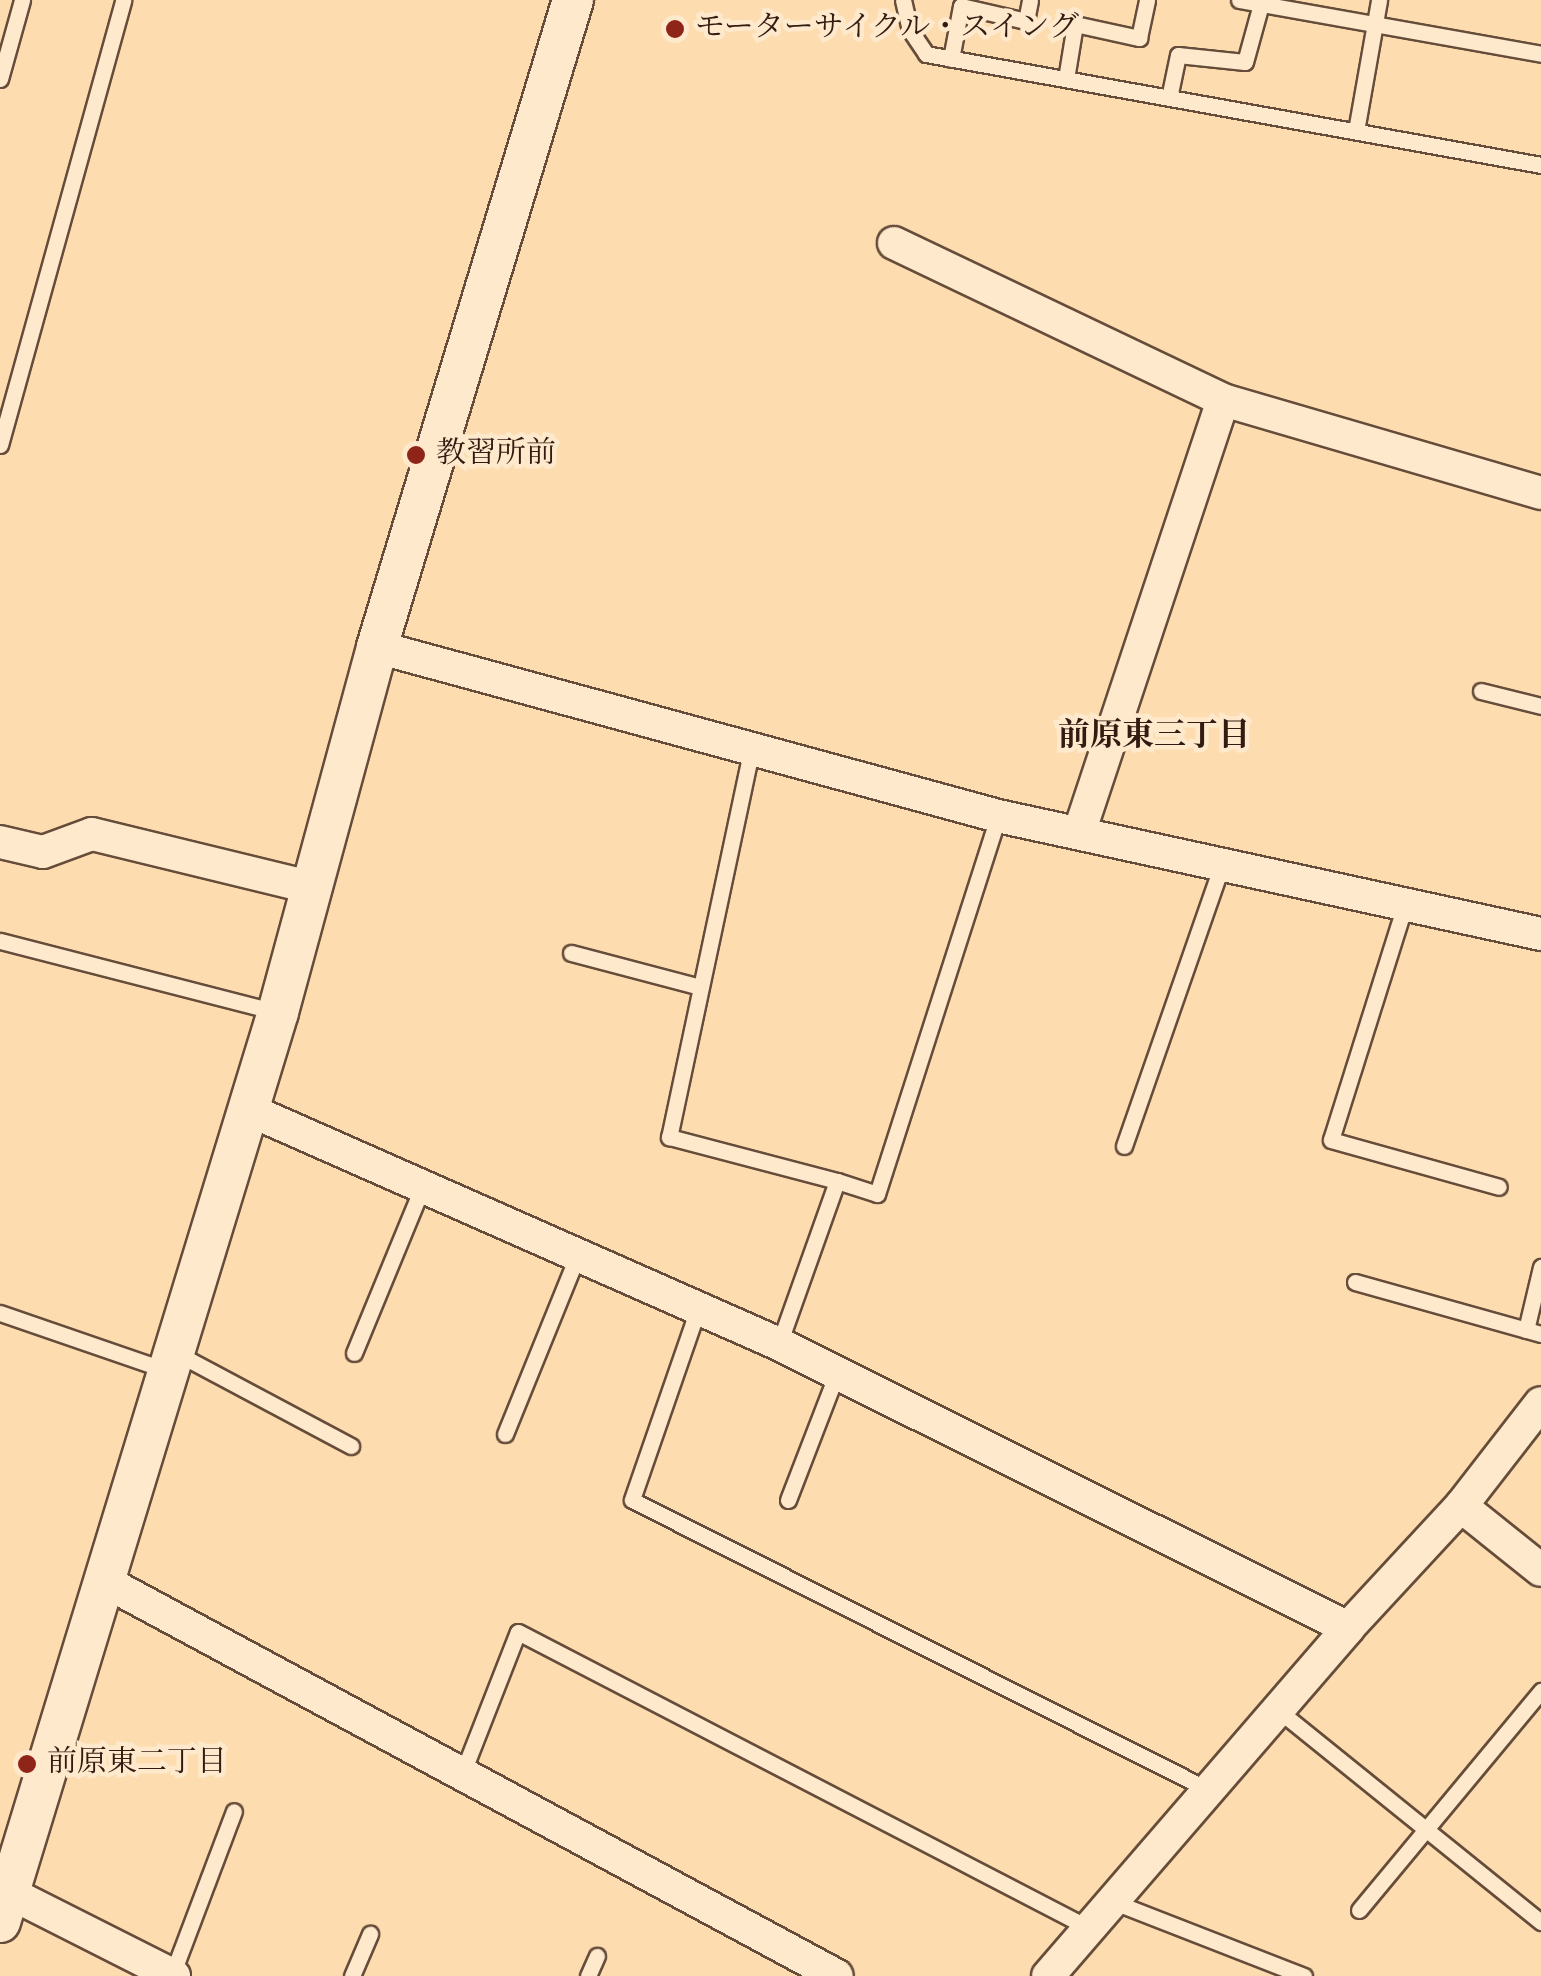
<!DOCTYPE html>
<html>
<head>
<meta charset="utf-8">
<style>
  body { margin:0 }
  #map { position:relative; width:1541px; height:1976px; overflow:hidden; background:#fdddb0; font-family:"Sorts Mill Goudy","Noto Serif JP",serif }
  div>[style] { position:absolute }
  .roads { filter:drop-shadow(2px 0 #664c3a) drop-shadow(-2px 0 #664c3a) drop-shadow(0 2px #664c3a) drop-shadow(0 -2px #664c3a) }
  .service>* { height:15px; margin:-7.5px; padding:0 7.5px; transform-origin:7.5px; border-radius:7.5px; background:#fee9cc }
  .minor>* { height:32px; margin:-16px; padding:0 16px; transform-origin:16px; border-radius:16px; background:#fee9cc }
  .tertiary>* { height:40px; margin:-20px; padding:0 20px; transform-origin:20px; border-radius:20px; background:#fee9cc }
  .dots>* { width:28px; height:28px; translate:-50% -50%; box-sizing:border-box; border:5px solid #fee9cc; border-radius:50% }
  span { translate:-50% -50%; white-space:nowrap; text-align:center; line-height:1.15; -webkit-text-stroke:9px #fee9cc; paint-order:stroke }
  .poi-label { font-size:30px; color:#341b12 }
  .left { translate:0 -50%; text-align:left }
  .neighbourhood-label { font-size:32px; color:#341b12; font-weight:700 }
</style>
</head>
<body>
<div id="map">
  <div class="roads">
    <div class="service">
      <div style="left:903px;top:0;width:31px;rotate:77deg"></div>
      <div style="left:910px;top:30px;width:29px;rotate:56deg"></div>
      <div style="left:926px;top:54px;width:625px;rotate:10.23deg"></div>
      <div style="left:1239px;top:0;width:307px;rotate:10.1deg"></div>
      <div style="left:951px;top:59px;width:54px;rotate:-79.3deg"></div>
      <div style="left:961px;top:6px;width:67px;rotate:13deg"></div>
      <div style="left:1026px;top:21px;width:21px;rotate:-79deg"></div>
      <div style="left:0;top:79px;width:82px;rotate:-74.4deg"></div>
      <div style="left:1066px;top:79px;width:56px;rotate:-80.7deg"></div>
      <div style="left:1075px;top:24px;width:66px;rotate:12.3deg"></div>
      <div style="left:1139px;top:38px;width:39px;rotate:-78deg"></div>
      <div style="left:1169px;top:98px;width:44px;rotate:-78.2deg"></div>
      <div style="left:1178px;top:55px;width:67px;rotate:6deg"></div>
      <div style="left:1245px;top:62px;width:60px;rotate:-74.6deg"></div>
      <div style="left:1356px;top:131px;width:133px;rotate:-80deg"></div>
      <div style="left:0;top:445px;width:462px;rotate:-74.5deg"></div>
      <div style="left:1481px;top:691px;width:62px;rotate:14deg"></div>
      <div style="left:751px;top:752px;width:394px;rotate:102deg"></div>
      <div style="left:669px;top:1137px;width:174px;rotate:14.7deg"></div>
      <div style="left:1405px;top:905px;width:246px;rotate:107.5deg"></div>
      <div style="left:1331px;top:1140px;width:174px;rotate:15.6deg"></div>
      <div style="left:0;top:941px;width:286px;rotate:14.4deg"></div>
      <div style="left:571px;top:953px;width:134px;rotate:14.7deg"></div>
      <div style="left:1124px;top:1146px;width:298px;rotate:-70.8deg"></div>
      <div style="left:1355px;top:1282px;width:193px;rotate:15.6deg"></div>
      <div style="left:699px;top:1306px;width:205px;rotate:109.1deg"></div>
      <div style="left:632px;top:1500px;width:646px;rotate:26.68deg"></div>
      <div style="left:0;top:1313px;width:176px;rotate:19deg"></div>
      <div style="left:1526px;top:1330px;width:65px;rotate:-76.6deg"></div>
      <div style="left:779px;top:1344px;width:173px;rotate:-70.4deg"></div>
      <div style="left:837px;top:1181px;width:42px;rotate:18deg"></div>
      <div style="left:877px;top:1194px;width:397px;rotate:-72.2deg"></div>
      <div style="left:354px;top:1353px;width:181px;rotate:-67.6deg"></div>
      <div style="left:178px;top:1354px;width:196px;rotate:28deg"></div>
      <div style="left:505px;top:1434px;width:194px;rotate:-67.9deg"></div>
      <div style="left:788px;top:1500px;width:136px;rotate:-68.9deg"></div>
      <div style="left:1278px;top:1710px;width:338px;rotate:38.9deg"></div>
      <div style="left:463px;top:1772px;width:150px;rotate:-68.6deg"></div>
      <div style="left:518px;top:1632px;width:645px;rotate:27.4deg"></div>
      <div style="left:1114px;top:1902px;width:204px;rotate:21.3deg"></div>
      <div style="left:1359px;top:1910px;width:285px;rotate:-50.3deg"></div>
      <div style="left:172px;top:1975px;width:175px;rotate:-69.3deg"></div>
      <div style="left:352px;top:1976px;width:46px;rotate:-66.8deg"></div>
      <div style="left:588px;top:1976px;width:22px;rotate:-66deg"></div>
    </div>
    <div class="minor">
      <div style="left:894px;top:243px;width:365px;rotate:25.5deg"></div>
      <div style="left:1223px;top:400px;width:331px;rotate:16.3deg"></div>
      <div style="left:377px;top:647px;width:644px;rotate:15.22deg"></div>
      <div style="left:998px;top:816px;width:556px;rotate:12.26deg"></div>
      <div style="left:1079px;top:833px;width:456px;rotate:-71.6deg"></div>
      <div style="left:0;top:842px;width:44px;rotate:13.1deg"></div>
      <div style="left:43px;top:852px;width:52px;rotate:-20.2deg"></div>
      <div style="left:92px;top:834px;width:224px;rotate:13.7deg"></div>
      <div style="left:247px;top:1109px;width:582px;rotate:23.83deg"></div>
      <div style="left:779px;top:1344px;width:636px;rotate:26.52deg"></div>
      <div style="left:1461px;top:1506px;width:102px;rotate:38.7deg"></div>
      <div style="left:106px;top:1582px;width:830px;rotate:28.32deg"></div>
      <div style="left:8px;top:1892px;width:186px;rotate:26.8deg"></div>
      <div style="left:1048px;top:1976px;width:459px;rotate:-49.2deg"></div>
      <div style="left:1348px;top:1628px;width:166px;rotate:-47.2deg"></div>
      <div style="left:1461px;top:1506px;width:130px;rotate:-52.2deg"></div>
    </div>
    <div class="tertiary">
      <div style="left:0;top:1922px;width:952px;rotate:-73.01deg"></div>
      <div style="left:278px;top:1012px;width:378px;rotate:-74.8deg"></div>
      <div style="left:377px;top:647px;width:676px;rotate:-73.15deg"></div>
    </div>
  </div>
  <div class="dots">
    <div style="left:675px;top:29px;background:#8f2418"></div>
    <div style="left:416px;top:455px;background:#8f2418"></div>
    <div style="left:27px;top:1764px;background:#8f2418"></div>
  </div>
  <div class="poi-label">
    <span class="left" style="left:695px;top:29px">モーターサイクル・スイング</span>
    <span class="left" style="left:436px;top:455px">教習所前</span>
    <span class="left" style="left:47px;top:1764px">前原東二丁目</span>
  </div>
  <div class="neighbourhood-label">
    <span style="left:1154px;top:737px">前原東三丁目</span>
  </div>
</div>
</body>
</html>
